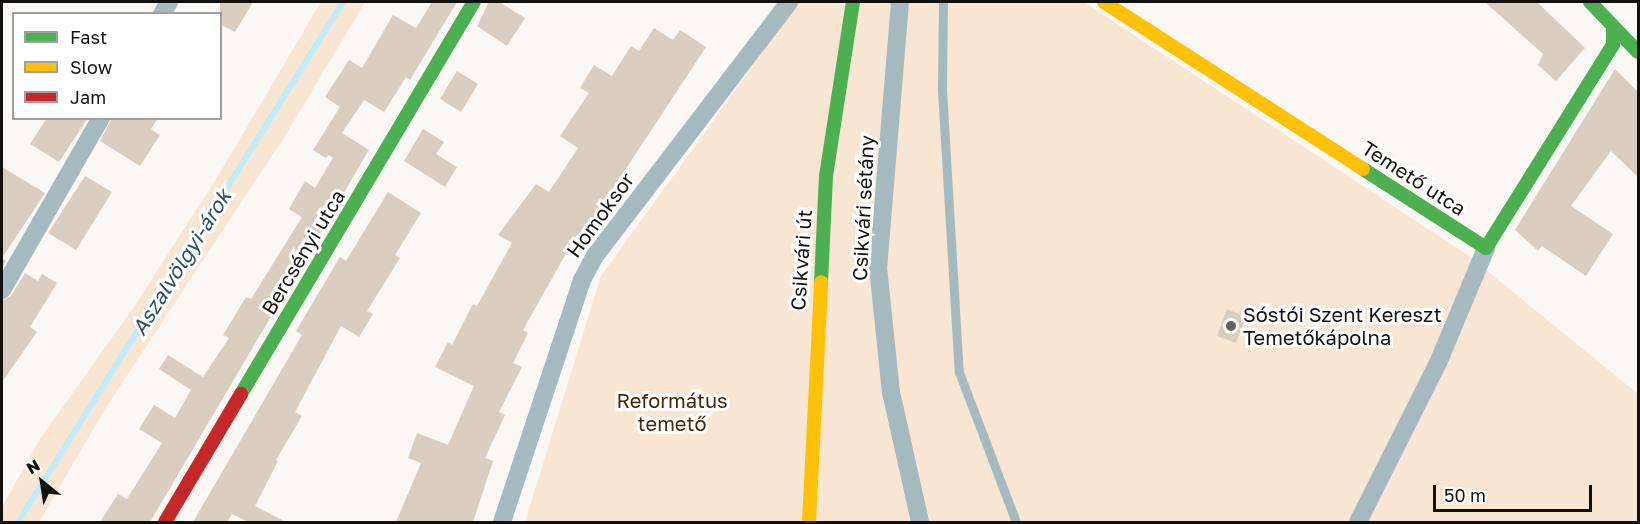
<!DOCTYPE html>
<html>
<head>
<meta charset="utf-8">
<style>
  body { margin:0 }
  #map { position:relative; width:1640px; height:524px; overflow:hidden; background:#faf7f4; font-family:"Golos Text",sans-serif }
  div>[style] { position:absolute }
  .green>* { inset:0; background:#f8e5d2 }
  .stream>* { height:6px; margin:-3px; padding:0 3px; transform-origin:3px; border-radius:3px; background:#c1ebf8 }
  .building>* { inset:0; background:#daccbe }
  .lane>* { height:9px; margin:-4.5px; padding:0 4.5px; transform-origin:4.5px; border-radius:4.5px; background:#a5bac0 }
  .street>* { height:18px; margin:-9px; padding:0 9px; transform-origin:9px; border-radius:9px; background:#a5bac0 }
  .fast>* { height:14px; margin:-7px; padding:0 7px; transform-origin:7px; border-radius:7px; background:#4caf50 }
  .slow>* { height:14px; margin:-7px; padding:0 7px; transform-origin:7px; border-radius:7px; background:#ffc107 }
  .jam>* { height:14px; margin:-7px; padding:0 7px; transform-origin:7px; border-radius:7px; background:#c62828 }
  .dots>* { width:16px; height:16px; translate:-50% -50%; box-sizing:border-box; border:3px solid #fff; border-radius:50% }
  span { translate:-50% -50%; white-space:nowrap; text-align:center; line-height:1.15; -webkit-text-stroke:6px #fff; paint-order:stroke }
  .street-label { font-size:20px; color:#13110f }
  .poi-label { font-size:20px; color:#13110f }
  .left { translate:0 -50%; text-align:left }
  .park-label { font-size:20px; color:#402709 }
  .water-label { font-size:21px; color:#245462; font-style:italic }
  .frame { position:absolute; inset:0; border:3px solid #13110f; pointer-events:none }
  .legend { position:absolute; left:12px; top:12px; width:210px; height:108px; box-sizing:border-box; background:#fff; border:2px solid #a1a09f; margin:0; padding:8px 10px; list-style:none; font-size:18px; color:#13110f }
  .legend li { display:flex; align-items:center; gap:12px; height:30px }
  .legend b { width:30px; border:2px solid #a1a09f }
  .north { position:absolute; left:12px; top:452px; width:60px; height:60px; -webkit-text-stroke:4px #fff; paint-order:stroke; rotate:330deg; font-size:16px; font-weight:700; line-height:24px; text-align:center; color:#13110f }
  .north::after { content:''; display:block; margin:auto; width:21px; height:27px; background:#13110f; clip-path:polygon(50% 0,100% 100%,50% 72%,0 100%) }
  .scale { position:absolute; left:1433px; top:485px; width:159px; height:27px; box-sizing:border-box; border:3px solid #13110f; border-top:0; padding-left:8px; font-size:18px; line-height:21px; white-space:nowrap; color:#13110f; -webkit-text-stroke:4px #fff; paint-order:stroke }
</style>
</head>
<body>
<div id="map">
  <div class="green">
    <div style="clip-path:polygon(321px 2px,365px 2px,285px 136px,105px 409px,39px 522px,2px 522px,2px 507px,40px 439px,134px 307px,221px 171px)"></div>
    <div style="clip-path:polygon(799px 2px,1084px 2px,1469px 256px,1638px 394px,1638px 522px,525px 522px,601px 276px)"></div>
  </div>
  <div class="stream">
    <div style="left:18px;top:522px;width:613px;rotate:-57.99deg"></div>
  </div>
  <div class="building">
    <div style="clip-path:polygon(220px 2px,253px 2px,235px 32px,220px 24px)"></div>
    <div style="clip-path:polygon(432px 2px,457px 2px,410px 80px,406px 77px,384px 112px,364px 100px,342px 133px,369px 150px,150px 522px,100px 522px,118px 494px,127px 499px,162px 443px,139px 429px,154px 405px,175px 418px,191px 390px,159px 369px,168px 355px,203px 377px,229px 338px,223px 335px,246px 297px,251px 299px,302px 217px,289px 209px,305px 181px,315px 188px,333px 158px,329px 155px,326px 158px,313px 150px,340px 107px,325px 97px,349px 60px,362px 68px,393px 15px,416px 28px)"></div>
    <div style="clip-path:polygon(489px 2px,499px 2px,525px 18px,507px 46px,477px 26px)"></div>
    <div style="clip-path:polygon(1485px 2px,1537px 2px,1585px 48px,1556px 81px,1538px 65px,1543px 54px)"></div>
    <div style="clip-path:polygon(654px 28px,673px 40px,680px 30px,706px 47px,581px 237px,577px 234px,523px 330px,528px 333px,513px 363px,522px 367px,499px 412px,505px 415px,485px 458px,493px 461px,473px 522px,396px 522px,421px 463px,408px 458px,417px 433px,448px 445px,474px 386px,435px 367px,448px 342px,452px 345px,473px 304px,477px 306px,512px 243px,498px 235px,536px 184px,549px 192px,578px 148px,560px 136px,589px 93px,580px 88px,594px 65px,612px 76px,631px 46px,639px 51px)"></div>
    <div style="clip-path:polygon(1615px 69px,1638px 92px,1638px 177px,1611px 151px,1571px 206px,1613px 234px,1586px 276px,1542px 246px,1538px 251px,1515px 230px)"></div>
    <div style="clip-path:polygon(457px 71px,478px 84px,461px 112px,440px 99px)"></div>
    <div style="clip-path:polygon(47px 118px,88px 118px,59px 162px,30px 144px)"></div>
    <div style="clip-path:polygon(112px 118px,158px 118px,151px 129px,160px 135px,140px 166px,100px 141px)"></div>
    <div style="clip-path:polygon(423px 129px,444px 142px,436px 154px,457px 167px,445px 187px,404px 161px)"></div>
    <div style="clip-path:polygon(2px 167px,45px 193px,2px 258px,6px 261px,2px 268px)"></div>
    <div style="clip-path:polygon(85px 176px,112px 192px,76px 250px,48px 233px)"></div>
    <div style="clip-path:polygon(388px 192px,421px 213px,395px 255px,400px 258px,367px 311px,373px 314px,359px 337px,341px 326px,295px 412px,302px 416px,276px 460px,278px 461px,255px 506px,286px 522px,248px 522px,232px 514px,227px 522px,193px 522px,302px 335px,296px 331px,340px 257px,346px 261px)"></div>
    <div style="clip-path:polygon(25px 273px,38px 281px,42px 274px,57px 283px,30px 327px,37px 332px,2px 382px,2px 301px,11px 296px)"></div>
    <div style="clip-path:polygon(1227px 309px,1246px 317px,1236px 343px,1217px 336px)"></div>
  </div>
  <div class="lane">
    <div style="left:943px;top:2px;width:88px;rotate:90.7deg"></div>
    <div style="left:942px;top:90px;width:283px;rotate:86.6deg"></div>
    <div style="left:959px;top:372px;width:160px;rotate:69.2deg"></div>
  </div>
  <div class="street">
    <div style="left:900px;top:2px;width:266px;rotate:94.7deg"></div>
    <div style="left:878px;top:267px;width:126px;rotate:84.1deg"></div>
    <div style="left:891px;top:392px;width:133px;rotate:77.4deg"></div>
    <div style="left:162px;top:14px;width:14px;rotate:-60deg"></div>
    <div style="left:2px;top:290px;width:198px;rotate:-60.1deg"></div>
    <div style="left:502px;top:522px;width:255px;rotate:-71.7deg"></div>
    <div style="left:582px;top:280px;width:27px;rotate:-62deg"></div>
    <div style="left:595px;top:256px;width:320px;rotate:-52.6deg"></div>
    <div style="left:1358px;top:522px;width:178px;rotate:-63.3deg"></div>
    <div style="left:1438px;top:363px;width:125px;rotate:-67.3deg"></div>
  </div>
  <div class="fast">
    <div style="left:1590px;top:2px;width:69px;rotate:46.2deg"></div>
    <div style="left:1363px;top:169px;width:146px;rotate:32.7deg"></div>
    <div style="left:1486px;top:248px;width:239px;rotate:-58deg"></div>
    <div style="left:1613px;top:45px;width:18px;rotate:-90deg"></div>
    <div style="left:821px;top:282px;width:106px;rotate:-87.3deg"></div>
    <div style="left:826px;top:176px;width:176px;rotate:-81.2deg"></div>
    <div style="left:241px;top:394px;width:456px;rotate:-59.3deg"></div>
  </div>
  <div class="slow">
    <div style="left:1104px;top:2px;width:308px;rotate:32.8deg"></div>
    <div style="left:809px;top:522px;width:240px;rotate:-87.1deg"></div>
  </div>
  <div class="jam">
    <div style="left:165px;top:522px;width:149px;rotate:-59.3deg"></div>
  </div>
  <div class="dots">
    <div style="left:1231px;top:326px;background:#64625f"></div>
  </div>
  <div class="street-label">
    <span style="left:1414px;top:178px;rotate:33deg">Temető utca</span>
    <span style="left:863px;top:208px;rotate:-87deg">Csikvári sétány</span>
    <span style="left:600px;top:215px;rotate:-54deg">Homoksor</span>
    <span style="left:303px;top:252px;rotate:-59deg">Bercsényi utca</span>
    <span style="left:801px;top:260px;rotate:-86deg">Csikvári út</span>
  </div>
  <div class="poi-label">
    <span class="left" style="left:1243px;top:326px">Sóstói Szent Kereszt<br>Temetőkápolna</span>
  </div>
  <div class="park-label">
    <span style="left:672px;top:412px">Református<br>temető</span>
  </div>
  <div class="water-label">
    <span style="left:181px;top:262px;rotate:-58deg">Aszalvölgyi-árok</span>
  </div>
  <div class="frame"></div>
  <ul class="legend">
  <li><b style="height:8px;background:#4caf50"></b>Fast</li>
  <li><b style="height:8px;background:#ffc107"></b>Slow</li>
  <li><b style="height:8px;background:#c62828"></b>Jam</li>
  </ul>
  <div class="north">N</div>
  <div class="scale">50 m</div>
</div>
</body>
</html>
